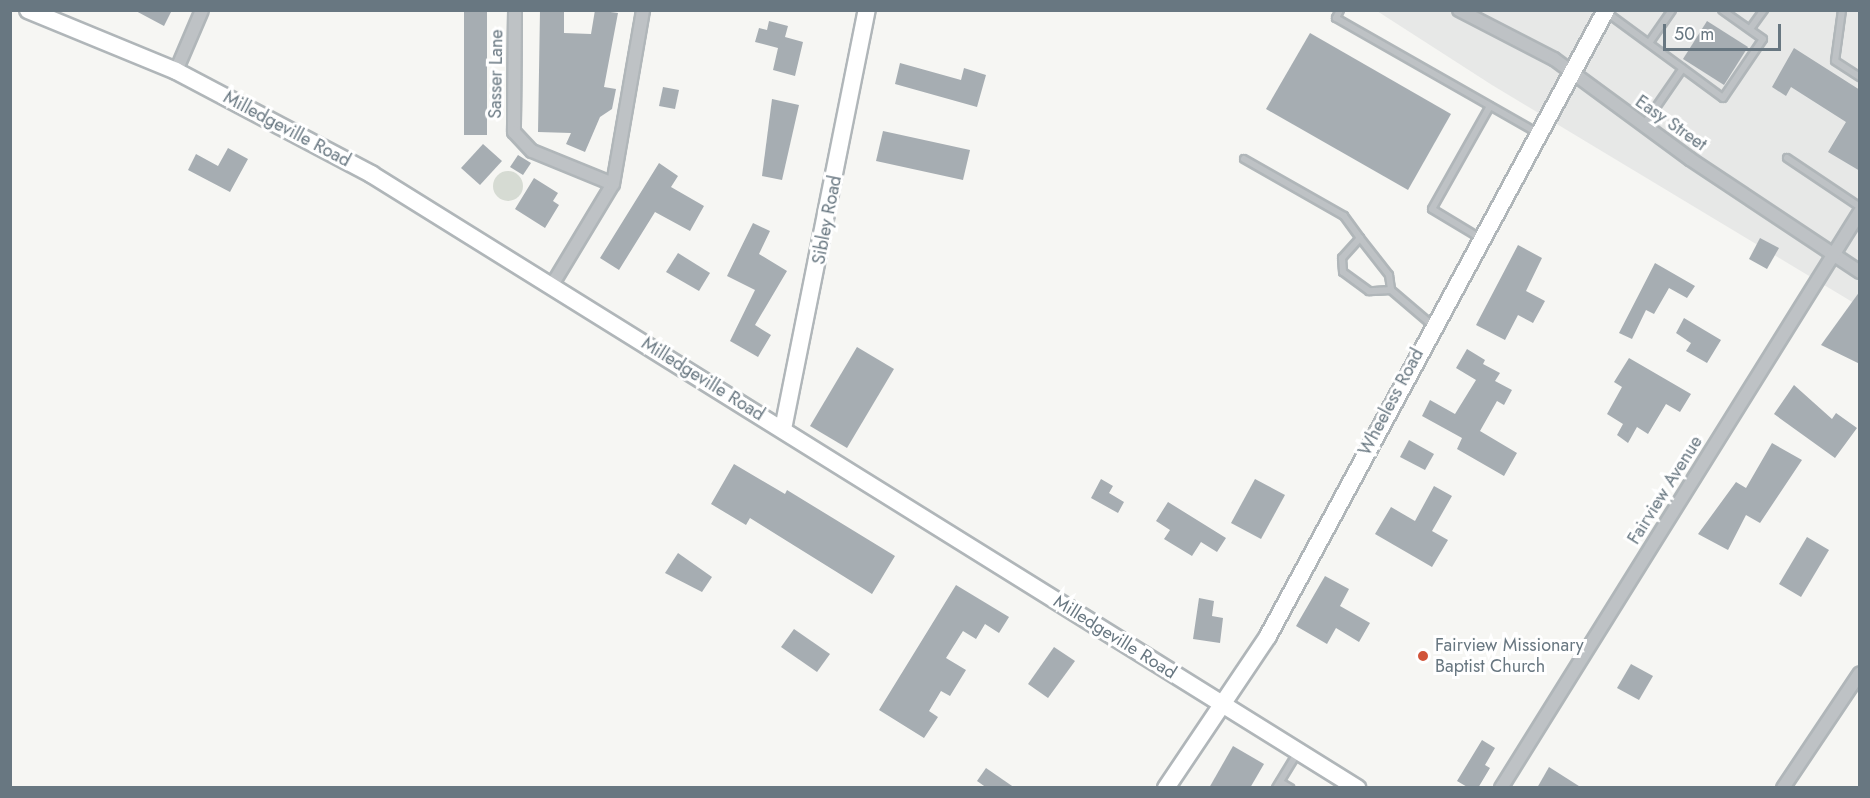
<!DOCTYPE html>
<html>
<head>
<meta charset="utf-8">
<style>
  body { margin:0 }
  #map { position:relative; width:1870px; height:798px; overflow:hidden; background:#f6f6f3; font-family:Jost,sans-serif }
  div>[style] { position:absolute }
  .built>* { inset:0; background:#e7e8e7 }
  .green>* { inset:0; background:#d6dbd3 }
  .round { border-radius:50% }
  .building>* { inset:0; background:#a6adb2 }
  .roads { filter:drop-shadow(2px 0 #b0b6b9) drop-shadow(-2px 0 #b0b6b9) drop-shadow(0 2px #b0b6b9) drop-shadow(0 -2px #b0b6b9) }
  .lane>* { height:6px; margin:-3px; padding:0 3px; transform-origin:3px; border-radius:3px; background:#bec2c5 }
  .street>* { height:12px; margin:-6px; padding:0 6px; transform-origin:6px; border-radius:6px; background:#bec2c5 }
  .secondary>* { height:16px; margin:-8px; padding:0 8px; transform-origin:8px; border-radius:8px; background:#fff }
  .dots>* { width:16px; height:16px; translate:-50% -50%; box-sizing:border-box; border:3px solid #fff; border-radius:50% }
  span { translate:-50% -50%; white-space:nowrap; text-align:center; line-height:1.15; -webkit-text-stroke:6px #fff; paint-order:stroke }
  .street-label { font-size:18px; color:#687781 }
  .poi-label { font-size:18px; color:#687781 }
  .left { translate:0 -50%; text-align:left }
  .frame { position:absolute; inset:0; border:12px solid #687781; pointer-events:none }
  .scale { position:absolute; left:1663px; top:24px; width:118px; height:27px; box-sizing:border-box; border:3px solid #687781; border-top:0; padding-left:8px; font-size:18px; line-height:21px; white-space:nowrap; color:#687781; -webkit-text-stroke:4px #fff; paint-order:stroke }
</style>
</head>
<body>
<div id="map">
  <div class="built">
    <div style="clip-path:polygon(1377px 11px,1859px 11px,1859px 306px,1492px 85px)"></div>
  </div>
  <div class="green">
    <div class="round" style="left:493px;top:171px;width:30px;height:30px"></div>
  </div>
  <div class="building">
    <div style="clip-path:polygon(134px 10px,172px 10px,164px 26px)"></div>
    <div style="clip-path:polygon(464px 10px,487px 10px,487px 135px,464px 135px)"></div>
    <div style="clip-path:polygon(540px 10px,564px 10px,564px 33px,591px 34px,595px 10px,618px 13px,604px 87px,616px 89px,612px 109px,600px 117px,585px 152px,566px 144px,571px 133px,538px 132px)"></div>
    <div style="clip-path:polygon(769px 21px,788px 26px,785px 37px,803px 42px,795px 76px,773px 70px,778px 48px,755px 42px,759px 28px,767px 30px)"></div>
    <div style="clip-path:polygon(1707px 21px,1748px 47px,1724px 85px,1683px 59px)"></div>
    <div style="clip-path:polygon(1310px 33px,1451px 114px,1408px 190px,1266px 109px)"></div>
    <div style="clip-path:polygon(1794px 48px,1860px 90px,1860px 171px,1828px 152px,1846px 122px,1791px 87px,1786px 96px,1772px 87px)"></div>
    <div style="clip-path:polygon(900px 63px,961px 80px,964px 68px,986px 75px,977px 107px,895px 84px)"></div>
    <div style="clip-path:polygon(663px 87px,679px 90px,675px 109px,659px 106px)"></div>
    <div style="clip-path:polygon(772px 99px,799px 105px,782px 180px,762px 176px)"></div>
    <div style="clip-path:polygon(883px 131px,970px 150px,963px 180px,876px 161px)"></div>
    <div style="clip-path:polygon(483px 144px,502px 161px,480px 185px,461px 168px)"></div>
    <div style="clip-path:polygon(228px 148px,248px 159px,230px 192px,188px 170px,196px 154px,218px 166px)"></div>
    <div style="clip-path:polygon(518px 155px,531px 163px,523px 175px,510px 167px)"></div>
    <div style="clip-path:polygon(659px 163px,678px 176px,671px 187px,704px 206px,690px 231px,655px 212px,619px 270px,600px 258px)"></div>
    <div style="clip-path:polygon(534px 178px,558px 193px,553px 201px,559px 205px,545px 228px,515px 209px)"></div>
    <div style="clip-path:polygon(753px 223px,770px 231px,759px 254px,787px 271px,755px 325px,771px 335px,758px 357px,730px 341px,755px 290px,727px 276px)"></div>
    <div style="clip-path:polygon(1760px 238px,1779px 248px,1767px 269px,1749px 259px)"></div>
    <div style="clip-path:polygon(1518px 245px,1542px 258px,1526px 291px,1545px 301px,1533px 323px,1518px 315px,1505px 340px,1476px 325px)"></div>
    <div style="clip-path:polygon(678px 253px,710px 273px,699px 291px,666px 272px)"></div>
    <div style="clip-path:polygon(1655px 263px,1695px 286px,1687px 298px,1669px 288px,1654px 314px,1646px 310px,1632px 339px,1619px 333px)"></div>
    <div style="clip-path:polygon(1860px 291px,1860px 364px,1821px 345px)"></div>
    <div style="clip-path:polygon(1684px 318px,1721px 340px,1707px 363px,1686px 351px,1691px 343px,1676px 333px)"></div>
    <div style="clip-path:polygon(857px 347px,894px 369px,847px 448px,810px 426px)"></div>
    <div style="clip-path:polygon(1467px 349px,1485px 360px,1483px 364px,1500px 373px,1495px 381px,1512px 390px,1504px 405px,1497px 401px,1480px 431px,1517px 453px,1504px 476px,1457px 449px,1462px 438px,1422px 416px,1430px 400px,1455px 414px,1476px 380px,1456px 368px)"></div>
    <div style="clip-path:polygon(1629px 358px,1691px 394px,1680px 412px,1666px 404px,1648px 434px,1637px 427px,1628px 443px,1617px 435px,1623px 424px,1607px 414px,1622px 387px,1614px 382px)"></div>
    <div style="clip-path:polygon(1794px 385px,1832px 419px,1836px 413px,1857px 428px,1835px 458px,1774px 414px)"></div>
    <div style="clip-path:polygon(1409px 440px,1434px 454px,1425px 470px,1400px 457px)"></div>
    <div style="clip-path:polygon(1772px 443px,1802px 460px,1760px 523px,1746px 515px,1728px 550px,1698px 534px,1736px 482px,1746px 488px)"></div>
    <div style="clip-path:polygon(734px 464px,785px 494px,787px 490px,895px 556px,872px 594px,750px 518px,746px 525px,711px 504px)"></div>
    <div style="clip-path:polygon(1101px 479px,1113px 486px,1109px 493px,1124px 502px,1118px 513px,1091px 498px)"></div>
    <div style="clip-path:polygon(1255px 479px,1285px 495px,1261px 539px,1231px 523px)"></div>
    <div style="clip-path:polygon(1434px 486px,1452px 496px,1432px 531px,1448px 540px,1432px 567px,1375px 534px,1391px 507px,1415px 521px)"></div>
    <div style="clip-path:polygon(1168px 502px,1226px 538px,1217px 552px,1201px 542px,1192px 556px,1164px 539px,1170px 530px,1156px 521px)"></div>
    <div style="clip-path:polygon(1807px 537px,1829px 550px,1801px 597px,1779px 584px)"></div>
    <div style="clip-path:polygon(678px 553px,712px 577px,702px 592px,665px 573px)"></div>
    <div style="clip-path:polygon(1325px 576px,1349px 589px,1340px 606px,1370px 623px,1359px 642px,1336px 628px,1327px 644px,1296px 626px)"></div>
    <div style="clip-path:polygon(956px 585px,1009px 617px,999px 633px,985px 624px,976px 639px,963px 631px,946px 658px,966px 670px,950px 696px,941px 691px,929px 711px,938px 717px,924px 738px,879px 710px)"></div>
    <div style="clip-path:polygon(1199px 598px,1214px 601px,1212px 616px,1223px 618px,1220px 643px,1193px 639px)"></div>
    <div style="clip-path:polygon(794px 629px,830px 654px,817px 672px,781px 647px)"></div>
    <div style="clip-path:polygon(1054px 647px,1075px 661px,1048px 698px,1028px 684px)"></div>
    <div style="clip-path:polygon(1631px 664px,1653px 676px,1639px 700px,1617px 688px)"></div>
    <div style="clip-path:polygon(1482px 740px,1495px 748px,1485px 765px,1490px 768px,1478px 788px,1469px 788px,1457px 781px)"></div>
    <div style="clip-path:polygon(1233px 746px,1264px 764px,1250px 788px,1209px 788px)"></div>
    <div style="clip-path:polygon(1549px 767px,1582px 788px,1537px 788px)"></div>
    <div style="clip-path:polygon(986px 768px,1015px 788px,987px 788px,977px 781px)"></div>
  </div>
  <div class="roads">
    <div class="lane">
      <div style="left:1340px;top:10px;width:9px;rotate:117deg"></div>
      <div style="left:1336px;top:18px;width:232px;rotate:29.7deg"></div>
      <div style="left:1842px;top:10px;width:51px;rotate:97.8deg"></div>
      <div style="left:1835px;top:61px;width:30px;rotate:33deg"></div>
      <div style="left:1606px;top:12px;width:145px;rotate:36.3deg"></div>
      <div style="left:1723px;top:98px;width:71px;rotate:-55.9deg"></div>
      <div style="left:1763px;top:39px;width:50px;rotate:-144.7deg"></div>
      <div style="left:1750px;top:29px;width:24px;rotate:-54deg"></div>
      <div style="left:1649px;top:43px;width:40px;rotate:-55.1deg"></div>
      <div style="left:1643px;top:126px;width:70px;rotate:-55.4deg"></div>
      <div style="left:1787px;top:158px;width:88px;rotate:33.9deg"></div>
      <div style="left:1244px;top:159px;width:115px;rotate:29.7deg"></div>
      <div style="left:1344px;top:216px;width:27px;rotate:54deg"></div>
      <div style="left:1480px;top:238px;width:56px;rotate:-148.9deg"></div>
      <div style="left:1432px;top:209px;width:118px;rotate:-60.6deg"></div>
      <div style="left:1391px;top:290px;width:22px;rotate:177deg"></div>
      <div style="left:1369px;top:291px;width:32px;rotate:-144deg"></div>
      <div style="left:1343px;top:272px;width:14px;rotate:-94deg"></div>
      <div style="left:1342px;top:258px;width:27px;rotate:-48deg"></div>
      <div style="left:1360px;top:238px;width:47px;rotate:51.9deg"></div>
      <div style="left:1389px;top:275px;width:15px;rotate:82deg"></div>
      <div style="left:1391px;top:290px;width:54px;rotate:40.5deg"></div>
      <div style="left:1280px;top:782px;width:12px;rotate:31deg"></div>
      <div style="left:1276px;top:788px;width:42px;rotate:-58.6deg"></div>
    </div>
    <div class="street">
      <div style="left:515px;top:10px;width:122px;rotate:90.5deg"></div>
      <div style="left:514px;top:132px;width:26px;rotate:47deg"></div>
      <div style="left:532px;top:151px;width:87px;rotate:22.2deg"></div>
      <div style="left:1459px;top:10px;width:107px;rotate:27.3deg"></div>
      <div style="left:1554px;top:59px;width:169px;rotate:36.3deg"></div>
      <div style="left:1690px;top:159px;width:204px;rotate:33.6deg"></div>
      <div style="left:176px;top:71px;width:66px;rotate:-66.9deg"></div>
      <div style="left:552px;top:285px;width:118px;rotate:-58.9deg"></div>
      <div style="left:613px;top:184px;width:177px;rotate:-80.2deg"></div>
      <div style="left:1501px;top:788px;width:679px;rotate:-58.07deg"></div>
      <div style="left:1783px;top:788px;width:138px;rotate:-56.2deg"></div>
    </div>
    <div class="secondary">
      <div style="left:28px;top:10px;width:160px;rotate:22.4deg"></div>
      <div style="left:176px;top:71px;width:221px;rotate:27.8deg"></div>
      <div style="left:371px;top:174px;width:1162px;rotate:31.91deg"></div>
      <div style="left:783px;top:429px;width:427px;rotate:-78.7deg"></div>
      <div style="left:1166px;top:788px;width:183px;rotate:-56.1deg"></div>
      <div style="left:1268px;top:636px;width:711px;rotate:-61.63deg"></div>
    </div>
  </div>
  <div class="dots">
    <div style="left:1423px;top:656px;background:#d15439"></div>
  </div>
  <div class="street-label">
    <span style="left:496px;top:74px;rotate:-89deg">Sasser Lane</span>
    <span style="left:1671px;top:123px;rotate:35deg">Easy Street</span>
    <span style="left:287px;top:129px;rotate:28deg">Milledgeville Road</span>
    <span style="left:827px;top:220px;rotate:-79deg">Sibley Road</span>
    <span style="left:703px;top:379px;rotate:32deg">Milledgeville Road</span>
    <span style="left:1391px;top:402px;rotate:-62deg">Wheeless Road</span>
    <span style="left:1665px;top:490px;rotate:-58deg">Fairview Avenue</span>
    <span style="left:1115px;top:637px;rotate:32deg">Milledgeville Road</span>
  </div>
  <div class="poi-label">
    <span class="left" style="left:1435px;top:656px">Fairview Missionary<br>Baptist Church</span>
  </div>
  <div class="frame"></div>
  <div class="scale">50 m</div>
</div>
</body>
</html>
